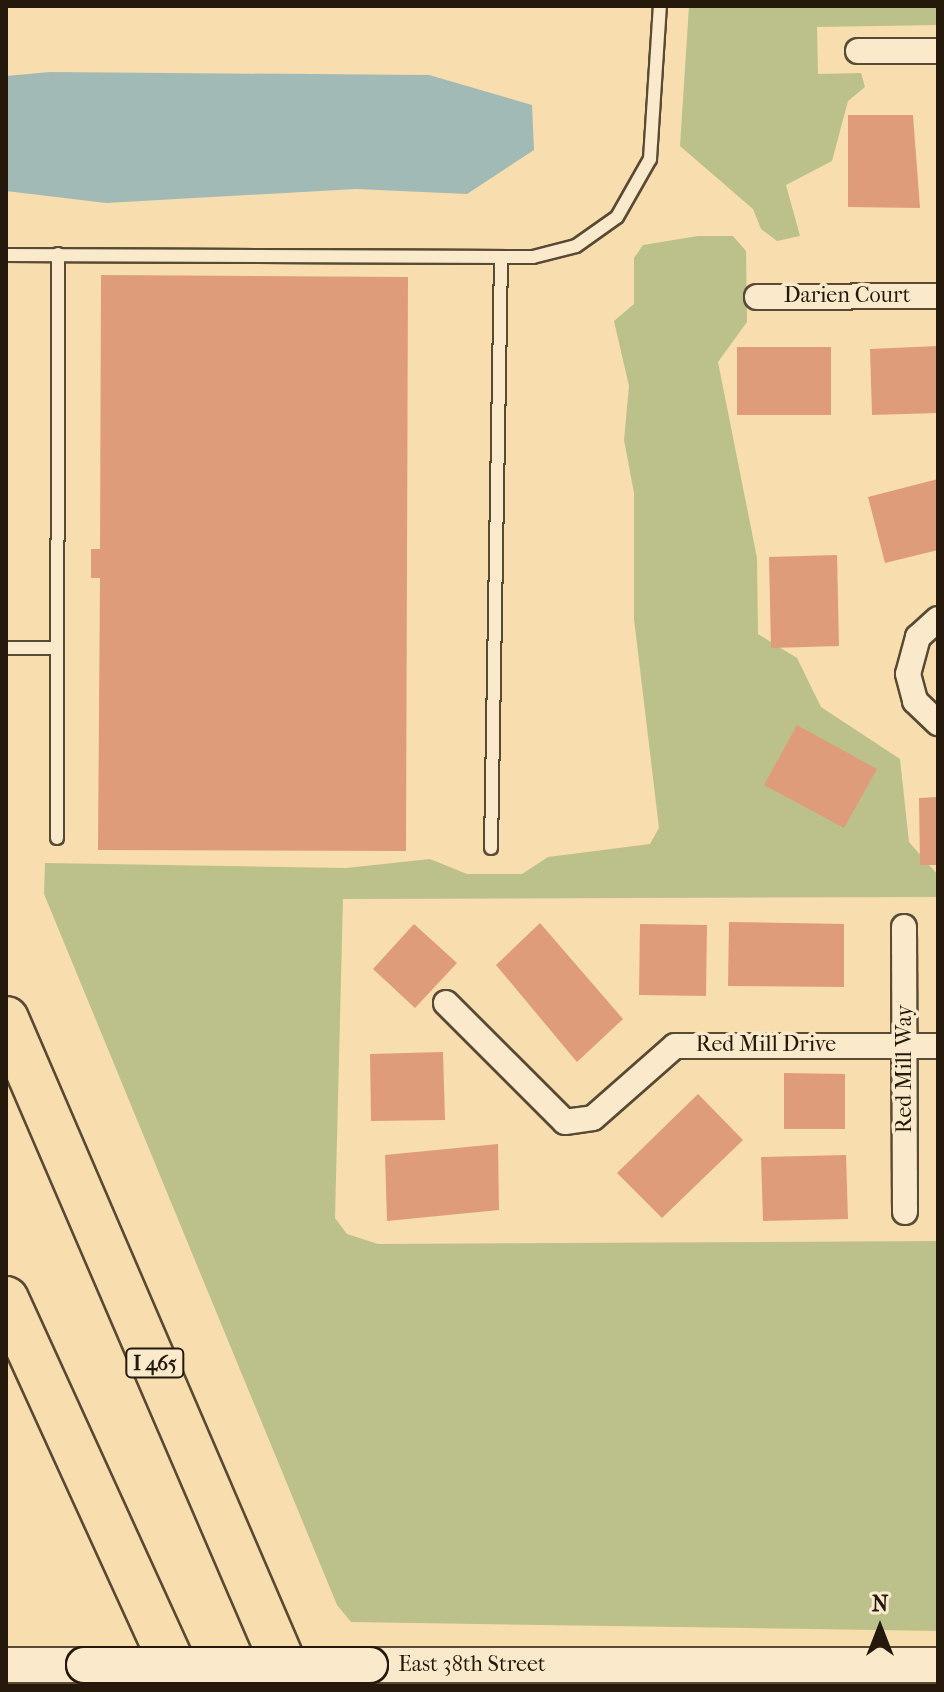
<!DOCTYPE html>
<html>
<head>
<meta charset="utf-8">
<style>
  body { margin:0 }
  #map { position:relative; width:944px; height:1692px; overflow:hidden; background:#f8ddae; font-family:"IM FELL French Canon",serif }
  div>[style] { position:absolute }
  .green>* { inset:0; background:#bcc18b }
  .water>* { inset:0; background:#a2bab5 }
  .building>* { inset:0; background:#df9c7b }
  .roads { filter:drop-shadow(2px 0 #594a34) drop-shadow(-2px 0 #594a34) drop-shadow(0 2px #594a34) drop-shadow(0 -2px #594a34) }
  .lane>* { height:12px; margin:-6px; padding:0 6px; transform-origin:6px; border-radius:6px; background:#fae9ca }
  .street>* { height:24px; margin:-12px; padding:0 12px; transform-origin:12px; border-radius:12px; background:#fae9ca }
  .secondary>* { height:34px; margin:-17px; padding:0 17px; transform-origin:17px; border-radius:17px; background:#fae9ca }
  .highway>* { height:44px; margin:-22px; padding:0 22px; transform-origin:22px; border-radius:22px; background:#f8ddae }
  .bridges { filter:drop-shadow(2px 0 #24190b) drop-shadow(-2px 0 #24190b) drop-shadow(0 2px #24190b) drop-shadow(0 -2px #24190b) }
  .secondary-bridge>* { height:34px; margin:-17px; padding:0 17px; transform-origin:17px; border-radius:17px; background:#fae9ca }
  span { translate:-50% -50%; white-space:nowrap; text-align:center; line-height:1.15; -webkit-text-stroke:7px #fae9ca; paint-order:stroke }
  .shield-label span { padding:2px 6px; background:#fae9ca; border:2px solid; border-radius:6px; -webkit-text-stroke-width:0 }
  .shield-label { font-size:20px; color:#24190b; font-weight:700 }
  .street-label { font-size:22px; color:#24190b }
  .frame { position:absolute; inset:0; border:8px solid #24190b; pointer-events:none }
  .north { position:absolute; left:840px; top:1588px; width:80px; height:80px; -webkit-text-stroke:6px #fae9ca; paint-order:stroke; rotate:0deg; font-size:22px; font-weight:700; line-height:32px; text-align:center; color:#24190b }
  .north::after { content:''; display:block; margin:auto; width:28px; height:36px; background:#24190b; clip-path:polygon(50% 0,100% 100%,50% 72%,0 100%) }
</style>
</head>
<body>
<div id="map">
  <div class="green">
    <div style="clip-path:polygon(689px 6px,938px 8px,938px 25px,817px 27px,818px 74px,861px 73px,865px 87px,848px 101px,832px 161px,786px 185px,800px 236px,777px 241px,761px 229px,753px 209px,680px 146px)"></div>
    <div style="clip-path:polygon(698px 236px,733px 236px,746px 251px,747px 322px,718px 362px,757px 558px,758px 634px,797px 658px,821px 707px,900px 759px,909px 842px,938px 875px,938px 897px,343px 899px,335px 1218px,347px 1234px,378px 1244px,938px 1241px,938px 1631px,351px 1622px,337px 1605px,44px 894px,45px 863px,346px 868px,430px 859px,467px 874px,522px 874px,548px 857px,650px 844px,659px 828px,634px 619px,634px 493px,624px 440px,629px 386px,614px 321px,634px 304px,634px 258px,643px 245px)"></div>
  </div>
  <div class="water">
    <div style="clip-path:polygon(50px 72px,429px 75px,532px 105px,534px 150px,467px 194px,356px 189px,106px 203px,6px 191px,6px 76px)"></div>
  </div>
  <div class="building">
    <div style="clip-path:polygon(848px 115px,913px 115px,920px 208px,848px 207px)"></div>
    <div style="clip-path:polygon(101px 275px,408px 277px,406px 851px,98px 850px,100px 578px,91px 578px,91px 549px,100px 549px)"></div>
    <div style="clip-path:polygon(938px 346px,938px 413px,872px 415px,870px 349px)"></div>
    <div style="clip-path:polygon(737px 347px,831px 347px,831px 415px,737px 415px)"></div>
    <div style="clip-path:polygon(938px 479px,938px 550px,885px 563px,868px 497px)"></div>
    <div style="clip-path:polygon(837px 555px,839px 646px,771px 648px,769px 557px)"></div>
    <div style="clip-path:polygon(797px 725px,877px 769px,844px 828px,764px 785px)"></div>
    <div style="clip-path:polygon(938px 797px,938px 865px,920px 865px,919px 798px)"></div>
    <div style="clip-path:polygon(729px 922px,844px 924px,844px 987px,728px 986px)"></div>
    <div style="clip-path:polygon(540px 923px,623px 1019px,577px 1062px,496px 965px)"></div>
    <div style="clip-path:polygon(414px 924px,457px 963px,415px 1008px,373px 969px)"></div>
    <div style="clip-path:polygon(640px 924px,707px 925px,706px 996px,639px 995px)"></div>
    <div style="clip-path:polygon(443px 1052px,445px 1120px,371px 1121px,370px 1054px)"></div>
    <div style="clip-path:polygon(784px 1073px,845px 1074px,845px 1129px,784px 1129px)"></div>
    <div style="clip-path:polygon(698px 1094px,743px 1140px,662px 1218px,617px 1173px)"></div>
    <div style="clip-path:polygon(498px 1144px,499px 1210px,387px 1221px,385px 1155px)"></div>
    <div style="clip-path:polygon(846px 1155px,848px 1219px,763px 1221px,761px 1157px)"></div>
  </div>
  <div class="roads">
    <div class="lane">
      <div style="left:6px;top:255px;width:527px;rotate:0.22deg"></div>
      <div style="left:533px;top:257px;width:44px;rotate:-14.3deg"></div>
      <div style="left:576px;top:246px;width:50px;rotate:-35.3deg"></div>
      <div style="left:617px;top:217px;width:67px;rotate:-60.4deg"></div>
      <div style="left:650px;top:159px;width:153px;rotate:-86.3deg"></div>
      <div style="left:6px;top:648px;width:51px"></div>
      <div style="left:57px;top:838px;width:584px;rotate:-89.9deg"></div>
      <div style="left:491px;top:848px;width:591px;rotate:-89.03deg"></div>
    </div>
    <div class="street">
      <div style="left:858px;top:51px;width:80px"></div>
      <div style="left:757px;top:297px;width:181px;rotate:-0.3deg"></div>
      <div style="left:938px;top:619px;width:27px;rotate:138deg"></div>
      <div style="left:918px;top:637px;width:38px;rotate:105deg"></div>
      <div style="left:908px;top:674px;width:28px;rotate:75deg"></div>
      <div style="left:915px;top:701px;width:32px;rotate:44deg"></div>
      <div style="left:904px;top:927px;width:285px;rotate:89.8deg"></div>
      <div style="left:446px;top:1003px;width:168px;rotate:45deg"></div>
      <div style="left:565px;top:1122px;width:28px;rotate:-8deg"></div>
      <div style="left:593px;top:1118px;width:109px;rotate:-41.3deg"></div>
      <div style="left:675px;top:1046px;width:263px"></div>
    </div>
    <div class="secondary">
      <div style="left:6px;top:1665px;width:78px"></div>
      <div style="left:370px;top:1665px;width:568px"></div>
    </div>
    <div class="highway">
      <div style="left:6px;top:1019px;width:726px;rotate:66.72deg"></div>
      <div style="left:6px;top:1299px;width:425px;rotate:65.5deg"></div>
    </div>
  </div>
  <div class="bridges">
    <div class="secondary-bridge">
      <div style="left:84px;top:1665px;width:286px"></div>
    </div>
  </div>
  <div class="shield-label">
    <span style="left:155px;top:1363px">I 465</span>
  </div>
  <div class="street-label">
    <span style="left:847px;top:296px">Darien Court</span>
    <span style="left:766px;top:1045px">Red Mill Drive</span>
    <span style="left:905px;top:1069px;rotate:-90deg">Red Mill Way</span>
    <span style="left:472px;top:1665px">East 38th Street</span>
  </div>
  <div class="frame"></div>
  <div class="north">N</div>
</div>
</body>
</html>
